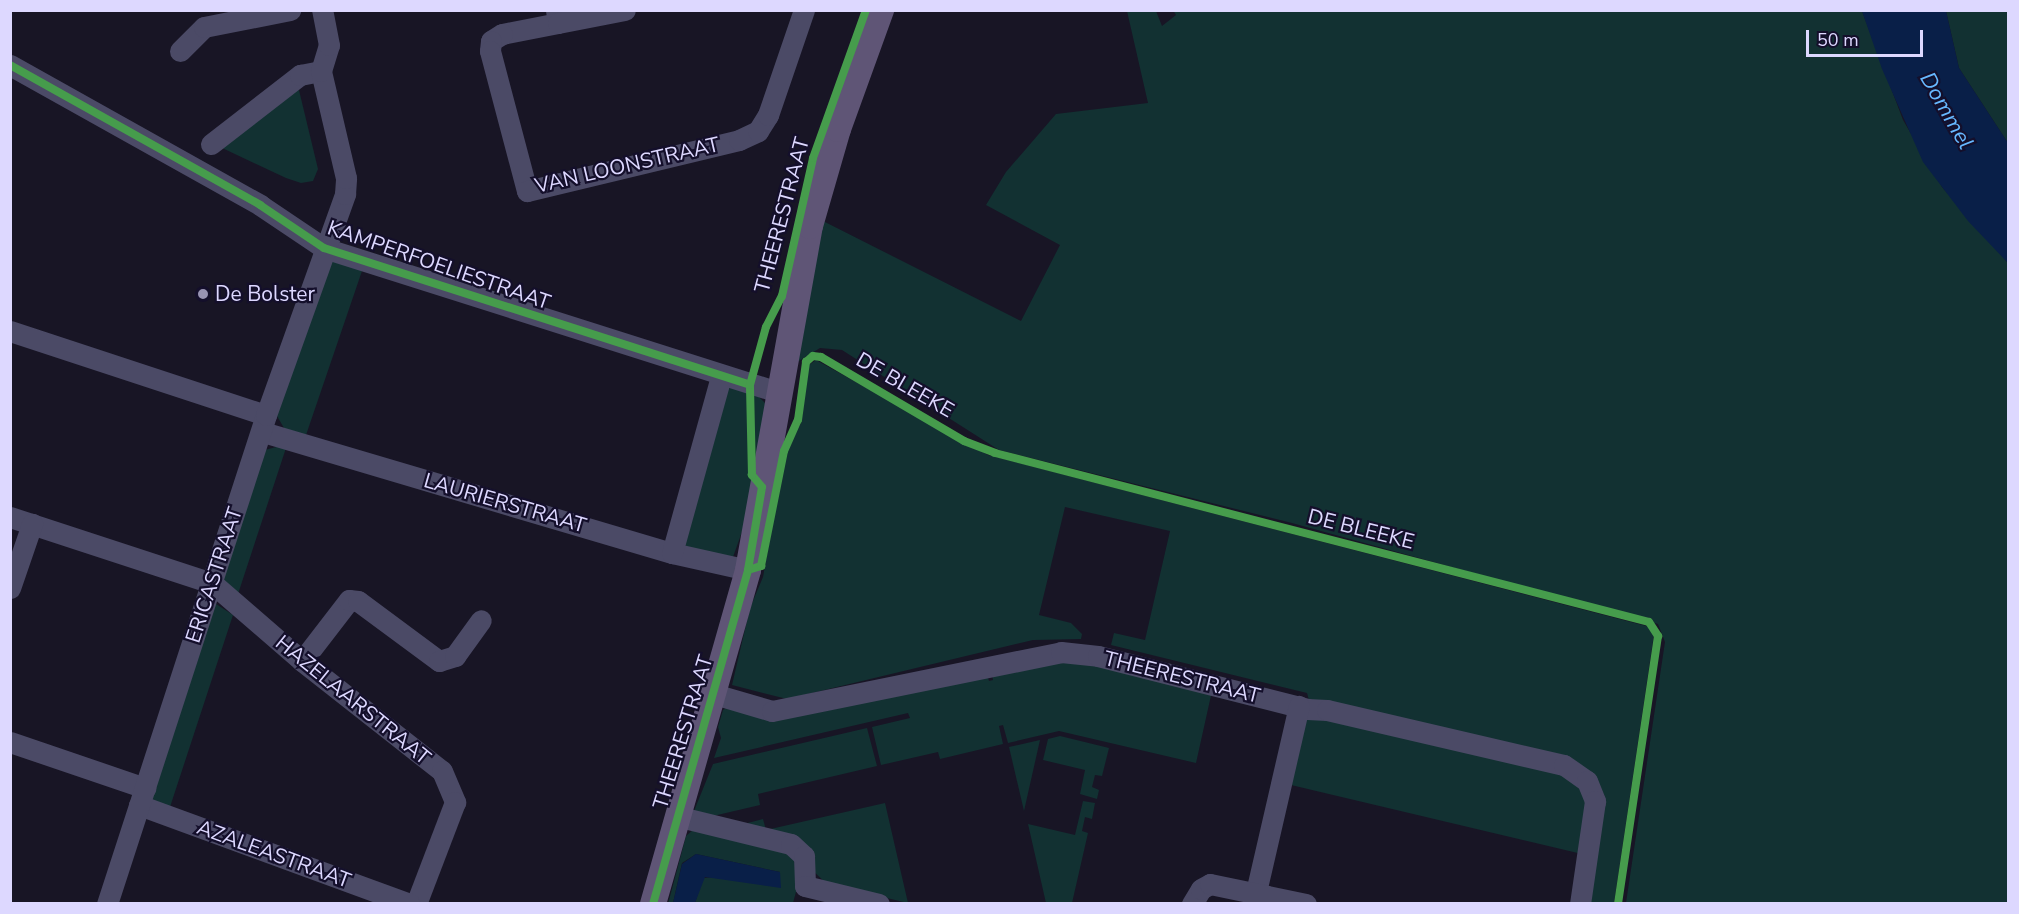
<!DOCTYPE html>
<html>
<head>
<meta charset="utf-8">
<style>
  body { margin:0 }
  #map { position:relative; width:2019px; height:914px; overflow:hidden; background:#181525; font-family:"Nunito Sans",sans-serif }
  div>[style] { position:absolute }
  .green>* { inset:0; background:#123132 }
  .water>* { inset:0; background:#091f48 }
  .minor>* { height:21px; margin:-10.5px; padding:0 10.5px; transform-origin:10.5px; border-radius:10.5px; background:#4b4a66 }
  .major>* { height:26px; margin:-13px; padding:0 13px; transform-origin:13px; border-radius:13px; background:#5f5576 }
  .cycleway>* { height:8px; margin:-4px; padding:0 4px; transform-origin:4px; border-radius:4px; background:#469c4c }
  .dots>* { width:16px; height:16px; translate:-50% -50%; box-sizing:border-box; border:3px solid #140f2b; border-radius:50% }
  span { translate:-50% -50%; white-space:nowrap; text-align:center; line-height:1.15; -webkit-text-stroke:4.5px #140f2b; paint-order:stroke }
  .street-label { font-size:21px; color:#ddd8ff }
  .poi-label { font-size:21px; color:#ddd8ff }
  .left { translate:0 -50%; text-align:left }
  .water-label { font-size:22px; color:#66b8ff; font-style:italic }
  .frame { position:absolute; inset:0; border:12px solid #ddd8ff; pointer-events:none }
  .scale { position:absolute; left:1806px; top:30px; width:117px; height:27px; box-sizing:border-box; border:3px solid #ddd8ff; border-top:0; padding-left:8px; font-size:18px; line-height:21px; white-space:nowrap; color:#ddd8ff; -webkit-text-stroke:4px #140f2b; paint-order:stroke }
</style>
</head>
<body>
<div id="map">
  <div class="green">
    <div style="clip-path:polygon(1173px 10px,1862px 11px,1903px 120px,1942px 187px,2008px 263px,2008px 903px,1626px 903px,1665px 642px,1658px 624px,1292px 523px,999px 450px,842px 350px,820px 348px,794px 364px,821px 220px,1021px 321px,1060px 245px,986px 205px,1006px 172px,1056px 114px,1148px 103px,1127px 11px,1156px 11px,1162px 26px,1176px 15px)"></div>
    <div style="clip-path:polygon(1946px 11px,2008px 11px,2008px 143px,1959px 68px)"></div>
    <div style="clip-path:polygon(298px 86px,318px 169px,313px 181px,301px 183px,286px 178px,218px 146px)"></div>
    <div style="clip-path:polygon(326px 256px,363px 268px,305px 438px,284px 428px,274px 411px)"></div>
    <div style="clip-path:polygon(816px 360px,988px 455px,1650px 627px,1654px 634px,1614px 903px,1585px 903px,1593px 780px,1310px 704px,1307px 693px,1111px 645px,1114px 633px,1145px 640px,1170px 531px,1065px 507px,1039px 615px,1071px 623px,1082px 634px,1081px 639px,1033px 640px,787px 699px,732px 685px,750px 608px,763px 577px,786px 452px,801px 423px,809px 365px)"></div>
    <div style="clip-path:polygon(734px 386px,755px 393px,767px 405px,744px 526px,733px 557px,686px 547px,683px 541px,724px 391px)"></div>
    <div style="clip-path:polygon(280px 446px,286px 448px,238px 594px,219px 582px,261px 451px)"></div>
    <div style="clip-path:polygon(213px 602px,233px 615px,169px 810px,157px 804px,149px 795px)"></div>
    <div style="clip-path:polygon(1059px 658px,1212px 691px,1196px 763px,1059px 731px,1008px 743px,1003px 725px,999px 726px,1003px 744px,940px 759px,938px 752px,881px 765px,872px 727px,910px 718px,908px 713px,714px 758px,721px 738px,718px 727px,723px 710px,729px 706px,767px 718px,986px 670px,989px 681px,993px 680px,991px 669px)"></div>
    <div style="clip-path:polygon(1307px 715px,1557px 770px,1575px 780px,1586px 800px,1582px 854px,1291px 785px)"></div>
    <div style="clip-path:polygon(867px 728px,877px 766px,758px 794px,760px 805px,713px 816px,694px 811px,713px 764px)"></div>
    <div style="clip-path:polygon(1060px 736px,1109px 748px,1102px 776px,1095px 775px,1092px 787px,1099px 790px,1097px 799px,1080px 794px,1085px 770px,1043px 760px,1048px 739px)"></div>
    <div style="clip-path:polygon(1040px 740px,1024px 811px,1009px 747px)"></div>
    <div style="clip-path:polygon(1083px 801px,1095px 803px,1092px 819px,1085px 817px,1082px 831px,1088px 833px,1072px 903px,1046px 903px,1028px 824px,1075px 835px)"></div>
    <div style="clip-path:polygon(885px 803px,908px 903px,827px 884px,811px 869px,744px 824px,763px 819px,766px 830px)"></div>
    <div style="clip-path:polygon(694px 829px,794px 853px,797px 888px,793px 903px,695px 903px,703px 878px,780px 872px,696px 854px,682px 863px,673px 903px,668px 904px,686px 836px)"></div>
  </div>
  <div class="water">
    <div style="clip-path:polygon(1862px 11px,1946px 11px,1959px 68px,2008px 143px,2008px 263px,1968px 221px,1923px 162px,1882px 69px)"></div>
    <div style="clip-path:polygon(696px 854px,780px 872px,781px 888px,705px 877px,695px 903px,673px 903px,682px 864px)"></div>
  </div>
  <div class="minor">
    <div style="left:556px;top:10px;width:13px;rotate:81deg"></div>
    <div style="left:558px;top:23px;width:57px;rotate:168.9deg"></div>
    <div style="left:502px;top:34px;width:13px;rotate:148deg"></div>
    <div style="left:491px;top:41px;width:10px;rotate:96deg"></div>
    <div style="left:490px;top:51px;width:145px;rotate:75.2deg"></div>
    <div style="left:527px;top:191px;width:218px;rotate:-13.5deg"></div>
    <div style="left:739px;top:140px;width:21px;rotate:-25deg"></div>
    <div style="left:758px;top:131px;width:19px;rotate:-58deg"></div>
    <div style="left:768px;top:115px;width:111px;rotate:-71.1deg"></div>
    <div style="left:558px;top:23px;width:68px;rotate:-11deg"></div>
    <div style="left:180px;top:51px;width:34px;rotate:-45deg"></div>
    <div style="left:204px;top:27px;width:88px;rotate:-11.2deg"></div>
    <div style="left:10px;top:65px;width:287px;rotate:29.2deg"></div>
    <div style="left:260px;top:205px;width:77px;rotate:33.9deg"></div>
    <div style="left:324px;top:248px;width:477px;rotate:17.6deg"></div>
    <div style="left:211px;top:144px;width:113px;rotate:-37.8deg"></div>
    <div style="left:300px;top:75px;width:21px;rotate:-11deg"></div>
    <div style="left:10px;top:331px;width:269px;rotate:18.2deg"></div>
    <div style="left:263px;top:432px;width:427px;rotate:16.5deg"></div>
    <div style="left:672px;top:553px;width:78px;rotate:12.6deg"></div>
    <div style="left:10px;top:517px;width:213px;rotate:18.1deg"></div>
    <div style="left:212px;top:583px;width:119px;rotate:40.9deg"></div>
    <div style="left:302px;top:661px;width:178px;rotate:38.2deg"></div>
    <div style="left:442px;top:771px;width:34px;rotate:67deg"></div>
    <div style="left:455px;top:802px;width:109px;rotate:110.9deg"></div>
    <div style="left:672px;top:553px;width:184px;rotate:-74.5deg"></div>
    <div style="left:10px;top:588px;width:68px;rotate:-71deg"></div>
    <div style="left:302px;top:661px;width:77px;rotate:-52.4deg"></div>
    <div style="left:349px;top:600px;width:9px;rotate:6deg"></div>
    <div style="left:358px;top:601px;width:101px;rotate:36.5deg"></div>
    <div style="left:439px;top:661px;width:17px;rotate:-17deg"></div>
    <div style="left:455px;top:656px;width:44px;rotate:-54.2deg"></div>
    <div style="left:714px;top:694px;width:60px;rotate:16.3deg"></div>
    <div style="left:772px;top:711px;width:295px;rotate:-11.5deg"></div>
    <div style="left:1061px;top:652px;width:37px;rotate:6deg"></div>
    <div style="left:1098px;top:656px;width:216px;rotate:14.2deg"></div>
    <div style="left:1307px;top:709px;width:20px;rotate:3deg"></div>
    <div style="left:1327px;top:710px;width:243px;rotate:13.1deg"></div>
    <div style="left:1564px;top:765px;width:28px;rotate:35deg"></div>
    <div style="left:1587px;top:781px;width:22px;rotate:68deg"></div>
    <div style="left:1595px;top:801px;width:104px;rotate:98.3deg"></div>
    <div style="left:10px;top:742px;width:143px;rotate:18.8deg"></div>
    <div style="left:139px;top:805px;width:288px;rotate:20.1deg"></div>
    <div style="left:676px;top:816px;width:118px;rotate:13.7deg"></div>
    <div style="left:791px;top:844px;width:18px;rotate:43deg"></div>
    <div style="left:804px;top:856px;width:30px;rotate:88deg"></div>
    <div style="left:805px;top:886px;width:76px;rotate:13.7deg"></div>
    <div style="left:1256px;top:892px;width:191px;rotate:-77deg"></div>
    <div style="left:107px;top:904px;width:514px;rotate:-71.99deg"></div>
    <div style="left:266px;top:415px;width:235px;rotate:-70.3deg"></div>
    <div style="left:345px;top:194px;width:16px;rotate:-86deg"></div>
    <div style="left:346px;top:178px;width:110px;rotate:-103.2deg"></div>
    <div style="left:321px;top:71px;width:27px;rotate:-73deg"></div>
    <div style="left:329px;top:45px;width:36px;rotate:-101deg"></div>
    <div style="left:1192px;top:904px;width:17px;rotate:-59deg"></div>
    <div style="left:1201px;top:889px;width:10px;rotate:-29deg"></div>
    <div style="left:1210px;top:884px;width:98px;rotate:11.8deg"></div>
  </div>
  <div class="major">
    <div style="left:653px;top:904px;width:347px;rotate:-74.1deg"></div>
    <div style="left:748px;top:570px;width:350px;rotate:-79.8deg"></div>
    <div style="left:810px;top:226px;width:101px;rotate:-73.9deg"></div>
    <div style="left:838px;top:129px;width:127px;rotate:-70.1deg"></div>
  </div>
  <div class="cycleway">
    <div style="left:10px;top:65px;width:287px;rotate:29.2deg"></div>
    <div style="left:260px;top:205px;width:77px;rotate:33.9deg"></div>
    <div style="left:324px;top:248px;width:447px;rotate:17.8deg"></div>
    <div style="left:806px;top:362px;width:9px;rotate:-41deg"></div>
    <div style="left:813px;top:356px;width:8px;rotate:7deg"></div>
    <div style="left:821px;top:357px;width:166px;rotate:30.4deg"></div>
    <div style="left:964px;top:441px;width:33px;rotate:21deg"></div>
    <div style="left:995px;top:453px;width:675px;rotate:14.49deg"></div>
    <div style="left:1649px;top:622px;width:17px;rotate:57deg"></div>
    <div style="left:1658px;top:636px;width:271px;rotate:98.5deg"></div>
    <div style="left:748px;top:570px;width:14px;rotate:-17deg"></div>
    <div style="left:761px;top:566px;width:117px;rotate:-78.7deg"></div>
    <div style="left:784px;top:451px;width:34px;rotate:-66deg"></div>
    <div style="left:798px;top:420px;width:59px;rotate:-82.1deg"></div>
    <div style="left:653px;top:904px;width:347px;rotate:-74.1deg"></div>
    <div style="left:748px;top:570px;width:84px;rotate:-80.4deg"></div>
    <div style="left:762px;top:487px;width:16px;rotate:-130deg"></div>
    <div style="left:752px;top:475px;width:90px;rotate:-91.3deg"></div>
    <div style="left:750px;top:385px;width:60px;rotate:-74.6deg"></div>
    <div style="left:766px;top:327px;width:35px;rotate:-63deg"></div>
    <div style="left:782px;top:296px;width:141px;rotate:-77.3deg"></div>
    <div style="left:813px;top:158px;width:157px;rotate:-70.3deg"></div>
  </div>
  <div class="dots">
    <div style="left:203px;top:294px;background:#9894b3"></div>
  </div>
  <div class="street-label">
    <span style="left:627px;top:165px;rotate:-13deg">VAN LOONSTRAAT</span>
    <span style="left:782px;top:215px;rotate:-75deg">THEERESTRAAT</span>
    <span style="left:439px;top:265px;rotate:19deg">KAMPERFOELIESTRAAT</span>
    <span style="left:905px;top:385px;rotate:30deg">DE BLEEKE</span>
    <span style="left:505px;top:503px;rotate:16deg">LAURIERSTRAAT</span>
    <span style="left:1361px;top:529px;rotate:14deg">DE BLEEKE</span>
    <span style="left:214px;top:575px;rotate:-72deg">ERICASTRAAT</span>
    <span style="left:1182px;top:677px;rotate:14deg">THEERESTRAAT</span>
    <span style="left:353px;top:700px;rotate:39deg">HAZELAARSTRAAT</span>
    <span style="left:683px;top:732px;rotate:-73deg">THEERESTRAAT</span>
    <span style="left:274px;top:854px;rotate:20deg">AZALEASTRAAT</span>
  </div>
  <div class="poi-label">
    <span class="left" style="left:215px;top:294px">De Bolster</span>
  </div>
  <div class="water-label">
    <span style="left:1946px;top:111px;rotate:60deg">Dommel</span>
  </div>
  <div class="frame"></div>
  <div class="scale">50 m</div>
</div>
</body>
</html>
